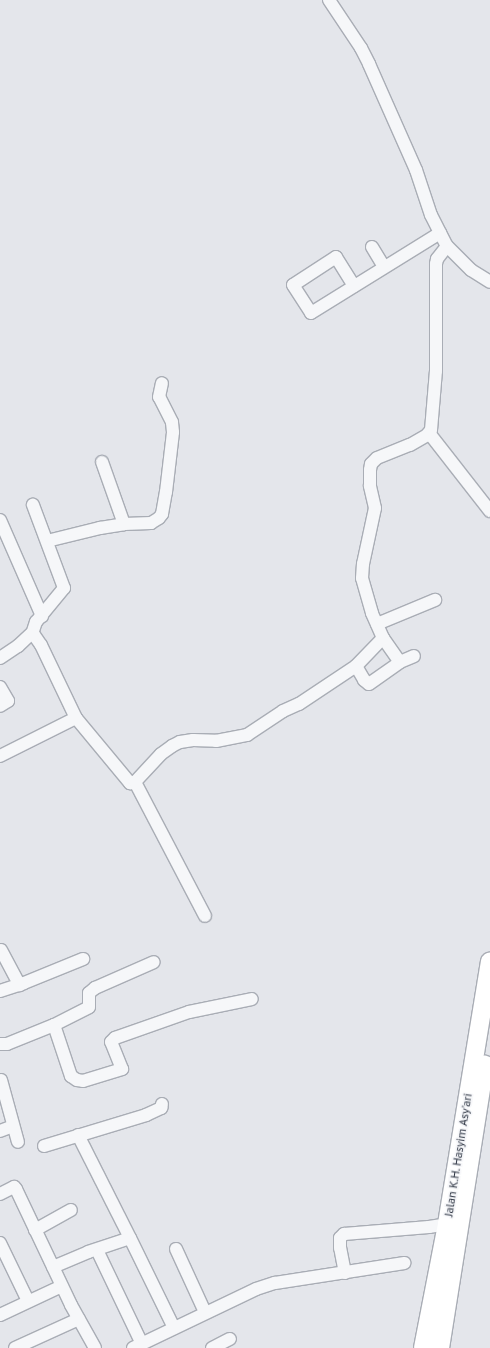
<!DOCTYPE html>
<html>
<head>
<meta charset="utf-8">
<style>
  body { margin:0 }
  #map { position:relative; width:490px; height:1348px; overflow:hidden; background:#e4e6eb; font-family:"PT Sans",sans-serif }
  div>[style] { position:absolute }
  .roads { filter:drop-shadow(1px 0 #a9adb5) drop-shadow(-1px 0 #a9adb5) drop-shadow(0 1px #a9adb5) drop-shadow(0 -1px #a9adb5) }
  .minor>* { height:12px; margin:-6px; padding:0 6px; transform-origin:6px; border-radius:6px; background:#f6f7f9 }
  .highway>* { height:18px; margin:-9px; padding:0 9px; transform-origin:9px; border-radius:9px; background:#fff }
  span { translate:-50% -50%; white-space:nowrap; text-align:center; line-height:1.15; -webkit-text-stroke:3px #f4f5f8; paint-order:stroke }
  .street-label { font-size:12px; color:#2d3442 }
</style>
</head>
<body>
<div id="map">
  <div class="roads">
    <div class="minor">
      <div style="left:329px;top:0;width:58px;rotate:56.3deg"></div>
      <div style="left:361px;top:48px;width:18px;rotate:63deg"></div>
      <div style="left:369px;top:64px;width:116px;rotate:66.1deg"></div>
      <div style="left:416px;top:170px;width:47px;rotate:71.6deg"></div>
      <div style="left:431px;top:215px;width:35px;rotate:63deg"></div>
      <div style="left:447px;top:246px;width:34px;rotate:45deg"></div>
      <div style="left:471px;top:270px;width:22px;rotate:32deg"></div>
      <div style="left:372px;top:247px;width:23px;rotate:59deg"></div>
      <div style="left:354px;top:286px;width:34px;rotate:-122deg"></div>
      <div style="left:336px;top:257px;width:51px;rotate:146.9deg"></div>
      <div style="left:293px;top:285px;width:33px;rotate:57deg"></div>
      <div style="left:311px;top:313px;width:152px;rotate:-31.8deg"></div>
      <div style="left:429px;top:433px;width:99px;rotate:52deg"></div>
      <div style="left:102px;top:462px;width:66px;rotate:70.5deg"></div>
      <div style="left:0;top:520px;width:105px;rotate:66.4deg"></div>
      <div style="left:47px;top:541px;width:55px;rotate:-13.8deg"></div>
      <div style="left:100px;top:528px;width:24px;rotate:-9deg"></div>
      <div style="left:124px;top:524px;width:27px;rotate:-2deg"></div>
      <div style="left:151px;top:523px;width:9px;rotate:-32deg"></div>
      <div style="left:159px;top:518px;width:5px;rotate:-53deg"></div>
      <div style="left:162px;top:514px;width:22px;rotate:-80deg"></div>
      <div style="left:166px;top:492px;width:60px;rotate:-83.3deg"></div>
      <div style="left:173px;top:432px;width:10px;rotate:-96deg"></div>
      <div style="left:172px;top:422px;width:28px;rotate:-117deg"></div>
      <div style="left:159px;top:397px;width:14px;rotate:-78deg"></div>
      <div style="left:377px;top:624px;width:63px;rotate:-22.5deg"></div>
      <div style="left:32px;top:634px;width:13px;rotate:-72deg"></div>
      <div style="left:36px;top:622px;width:44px;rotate:-50.5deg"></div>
      <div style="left:64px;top:588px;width:89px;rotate:-110.5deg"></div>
      <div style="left:383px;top:638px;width:29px;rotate:55deg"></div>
      <div style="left:0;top:658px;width:22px;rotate:-34deg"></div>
      <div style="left:18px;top:646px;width:18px;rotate:-43deg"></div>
      <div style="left:31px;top:634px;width:3px;rotate:18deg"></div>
      <div style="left:34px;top:635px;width:12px;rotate:55deg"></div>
      <div style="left:41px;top:645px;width:81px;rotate:64.4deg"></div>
      <div style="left:76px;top:718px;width:85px;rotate:50.3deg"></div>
      <div style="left:130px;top:783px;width:5px;rotate:-11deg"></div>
      <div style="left:135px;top:782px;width:38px;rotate:-47deg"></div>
      <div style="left:161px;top:754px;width:14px;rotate:-36deg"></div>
      <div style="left:172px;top:746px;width:9px;rotate:-27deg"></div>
      <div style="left:180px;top:742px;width:13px;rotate:-9deg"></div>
      <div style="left:193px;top:740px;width:23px;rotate:2deg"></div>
      <div style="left:216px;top:741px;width:32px;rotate:-11deg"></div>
      <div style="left:247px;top:735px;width:43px;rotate:-33.7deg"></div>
      <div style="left:283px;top:711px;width:17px;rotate:-24deg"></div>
      <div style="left:299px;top:704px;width:69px;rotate:-33.7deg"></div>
      <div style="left:356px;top:666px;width:39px;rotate:-46deg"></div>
      <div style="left:383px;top:638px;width:27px;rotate:-114deg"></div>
      <div style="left:372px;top:613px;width:36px;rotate:-106deg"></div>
      <div style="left:362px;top:578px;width:14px;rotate:-86deg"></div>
      <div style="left:363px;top:564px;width:57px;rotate:-77.9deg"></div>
      <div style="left:375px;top:508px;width:23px;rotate:-103deg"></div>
      <div style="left:370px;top:486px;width:16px;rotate:-90deg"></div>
      <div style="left:370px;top:470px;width:6px;rotate:-81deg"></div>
      <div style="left:371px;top:464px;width:8px;rotate:-45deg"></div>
      <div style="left:377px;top:458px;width:35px;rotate:-22deg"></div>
      <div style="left:410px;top:445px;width:20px;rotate:-30deg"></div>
      <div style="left:427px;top:435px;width:6px;rotate:-51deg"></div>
      <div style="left:431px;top:430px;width:59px;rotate:-85.2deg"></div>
      <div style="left:436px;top:371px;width:107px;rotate:-90deg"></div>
      <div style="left:436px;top:264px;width:5px;rotate:-79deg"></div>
      <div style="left:437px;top:259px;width:16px;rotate:-52deg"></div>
      <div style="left:356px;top:666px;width:16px;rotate:60deg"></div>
      <div style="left:364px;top:680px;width:6px;rotate:39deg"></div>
      <div style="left:369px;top:684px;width:38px;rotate:-35deg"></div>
      <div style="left:400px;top:662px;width:15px;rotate:-23deg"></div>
      <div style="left:0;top:687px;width:16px;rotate:60deg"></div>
      <div style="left:8px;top:701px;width:9px;rotate:148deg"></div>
      <div style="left:0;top:756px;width:85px;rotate:-26.6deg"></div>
      <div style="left:135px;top:782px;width:151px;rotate:62.4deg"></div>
      <div style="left:1px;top:950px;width:40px;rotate:62deg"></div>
      <div style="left:0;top:991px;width:25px;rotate:-18deg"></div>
      <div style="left:24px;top:983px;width:64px;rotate:-22.1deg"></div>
      <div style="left:54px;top:1025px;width:39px;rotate:-27deg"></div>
      <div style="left:89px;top:1007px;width:14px;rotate:-90deg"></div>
      <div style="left:89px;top:993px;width:8px;rotate:-40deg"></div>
      <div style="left:95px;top:988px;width:64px;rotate:-23.8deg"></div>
      <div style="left:0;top:1044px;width:7px"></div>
      <div style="left:7px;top:1044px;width:51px;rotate:-22deg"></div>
      <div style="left:54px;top:1025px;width:54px;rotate:71.6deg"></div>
      <div style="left:71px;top:1076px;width:7px;rotate:34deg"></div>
      <div style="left:77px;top:1080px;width:6px;rotate:9deg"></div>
      <div style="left:83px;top:1081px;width:41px;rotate:-17.1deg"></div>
      <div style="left:122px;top:1069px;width:29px;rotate:-112deg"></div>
      <div style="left:111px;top:1042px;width:6px;rotate:-45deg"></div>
      <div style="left:115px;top:1038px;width:78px;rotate:-19.4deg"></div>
      <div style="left:189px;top:1012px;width:64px;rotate:-11.7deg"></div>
      <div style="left:1px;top:1080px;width:64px;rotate:74.7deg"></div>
      <div style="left:0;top:1131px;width:14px;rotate:-21deg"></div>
      <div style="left:78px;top:1135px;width:115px;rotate:63.2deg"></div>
      <div style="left:44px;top:1146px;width:107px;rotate:-16.9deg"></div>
      <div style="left:146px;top:1115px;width:17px;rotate:-25deg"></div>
      <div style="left:161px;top:1108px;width:4px;rotate:-76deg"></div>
      <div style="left:0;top:1194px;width:16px;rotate:-27deg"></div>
      <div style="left:14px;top:1187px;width:3px;rotate:45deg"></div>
      <div style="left:16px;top:1189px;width:128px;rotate:64.6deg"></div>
      <div style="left:71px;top:1305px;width:49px;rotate:60.8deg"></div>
      <div style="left:35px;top:1230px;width:41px;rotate:-29.1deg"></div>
      <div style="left:0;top:1243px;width:64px;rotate:64.2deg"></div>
      <div style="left:176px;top:1249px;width:69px;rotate:65.3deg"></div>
      <div style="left:97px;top:1250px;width:104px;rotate:64.4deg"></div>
      <div style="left:53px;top:1267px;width:38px;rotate:-23deg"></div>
      <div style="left:88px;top:1252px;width:44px;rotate:-18.4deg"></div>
      <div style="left:130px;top:1238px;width:100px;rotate:63.9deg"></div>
      <div style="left:345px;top:1273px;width:25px;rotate:-101deg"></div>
      <div style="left:340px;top:1248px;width:10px;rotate:-90deg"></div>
      <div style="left:340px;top:1238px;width:6px;rotate:-45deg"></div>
      <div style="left:344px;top:1234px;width:85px;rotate:-4.7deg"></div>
      <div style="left:429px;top:1227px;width:18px;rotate:-9deg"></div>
      <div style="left:0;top:1315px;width:68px;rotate:-25.1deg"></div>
      <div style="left:15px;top:1348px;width:70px;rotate:-24.4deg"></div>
      <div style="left:133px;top:1348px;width:136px;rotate:-25.6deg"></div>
      <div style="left:256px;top:1289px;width:20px;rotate:-18deg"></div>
      <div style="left:275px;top:1283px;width:131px;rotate:-8.8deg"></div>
      <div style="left:212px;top:1348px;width:20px;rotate:-27deg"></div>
    </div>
    <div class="highway">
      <div style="left:423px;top:1348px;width:126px;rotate:-79deg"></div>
      <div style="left:447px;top:1224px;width:266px;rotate:-80.7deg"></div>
      <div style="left:440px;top:1348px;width:287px;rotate:-81deg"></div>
    </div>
  </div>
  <div class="street-label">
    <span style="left:458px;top:1155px;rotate:-81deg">Jalan K.H. Hasyim Asy'ari</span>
  </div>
</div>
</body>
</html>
